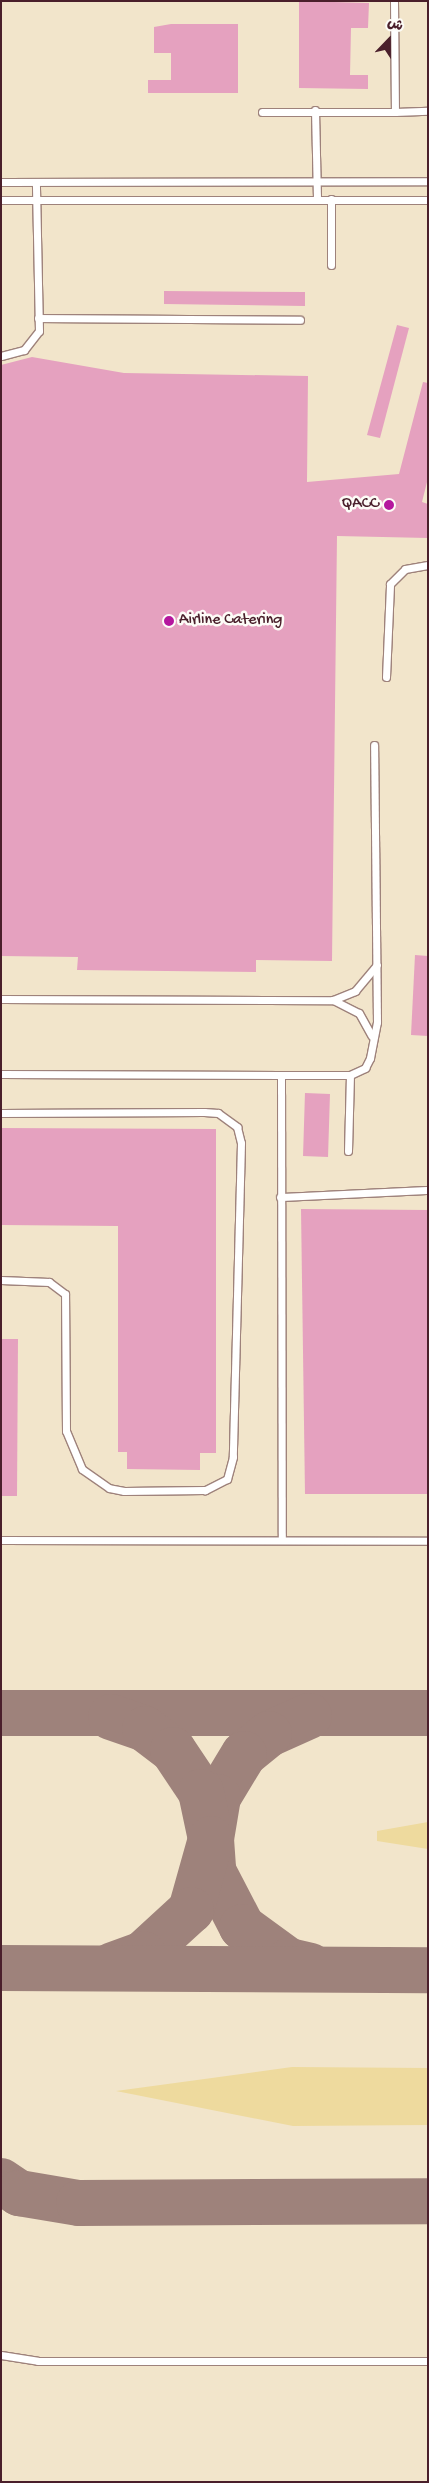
<!DOCTYPE html>
<html>
<head>
<meta charset="utf-8">
<style>
  body { margin:0 }
  #map { position:relative; width:429px; height:2483px; overflow:hidden; background:#f2e5cb; font-family:"Gochi Hand","Playpen Sans Arabic",sans-serif }
  div>[style] { position:absolute }
  .sand>* { inset:0; background:#eeda9e }
  .taxiway>* { height:46px; margin:-23px; padding:0 23px; transform-origin:23px; border-radius:23px; background:#9e827b }
  .building>* { inset:0; background:#e5a1bf }
  .roads { filter:drop-shadow(1px 0 #9e827b) drop-shadow(-1px 0 #9e827b) drop-shadow(0 1px #9e827b) drop-shadow(0 -1px #9e827b) }
  .lane>* { height:7px; margin:-3.5px; padding:0 3.5px; transform-origin:3.5px; border-radius:3.5px; background:#fff }
  .dots>* { width:14px; height:14px; translate:-50% -50%; box-sizing:border-box; border:2px solid #fdfcf7; border-radius:50% }
  span { translate:-50% -50%; white-space:nowrap; text-align:center; line-height:1.15; -webkit-text-stroke:5px #fdfcf7; paint-order:stroke }
  .poi-label { font-size:16px; color:#4a1f2b }
  .right { translate:-100% -50%; text-align:right }
  .left { translate:0 -50%; text-align:left }
  .frame { position:absolute; inset:0; border:2px solid #4a1f2b; pointer-events:none }
  .north { position:absolute; left:364px; top:15px; width:50px; height:50px; -webkit-text-stroke:4px #fdfcf7; paint-order:stroke; rotate:22deg; font-size:14px; font-weight:700; line-height:20px; text-align:center; color:#4a1f2b }
  .north::after { content:''; display:block; margin:auto; width:18px; height:22px; background:#4a1f2b; clip-path:polygon(50% 0,100% 100%,50% 72%,0 100%) }
</style>
</head>
<body>
<div id="map">
  <div class="sand">
    <div style="clip-path:polygon(428px 1822px,428px 1849px,377px 1841px,377px 1831px)"></div>
    <div style="clip-path:polygon(292px 2067px,428px 2068px,428px 2125px,293px 2126px,116px 2091px)"></div>
  </div>
  <div class="taxiway">
    <div style="left:1px;top:1713px;width:427px"></div>
    <div style="left:309px;top:1716px;width:44px;rotate:155.8deg"></div>
    <div style="left:269px;top:1734px;width:32px;rotate:141deg"></div>
    <div style="left:244px;top:1754px;width:50px;rotate:121.2deg"></div>
    <div style="left:218px;top:1797px;width:43px;rotate:99.5deg"></div>
    <div style="left:211px;top:1839px;width:32px;rotate:86deg"></div>
    <div style="left:213px;top:1871px;width:63px;rotate:62.6deg"></div>
    <div style="left:242px;top:1927px;width:58px;rotate:35.9deg"></div>
    <div style="left:289px;top:1961px;width:22px;rotate:13deg"></div>
    <div style="left:111px;top:1717px;width:36px;rotate:19deg"></div>
    <div style="left:145px;top:1729px;width:35px;rotate:37deg"></div>
    <div style="left:173px;top:1750px;width:50px;rotate:56.3deg"></div>
    <div style="left:201px;top:1792px;width:48px;rotate:78deg"></div>
    <div style="left:211px;top:1839px;width:74px;rotate:105.7deg"></div>
    <div style="left:191px;top:1910px;width:65px;rotate:137.5deg"></div>
    <div style="left:143px;top:1954px;width:33px;rotate:160deg"></div>
    <div style="left:1px;top:1968px;width:427px;rotate:0.3deg"></div>
    <div style="left:1px;top:2181px;width:22px;rotate:34deg"></div>
    <div style="left:19px;top:2193px;width:61px;rotate:9.5deg"></div>
    <div style="left:79px;top:2203px;width:349px;rotate:-0.3deg"></div>
  </div>
  <div class="building">
    <div style="clip-path:polygon(299px 1px,369px 3px,368px 28px,351px 28px,350px 75px,368px 75px,368px 89px,299px 88px)"></div>
    <div style="clip-path:polygon(171px 24px,238px 24px,238px 93px,148px 93px,148px 80px,171px 80px,171px 53px,154px 53px,154px 27px)"></div>
    <div style="clip-path:polygon(164px 291px,305px 292px,305px 306px,164px 304px)"></div>
    <div style="clip-path:polygon(397px 325px,409px 328px,380px 438px,367px 435px)"></div>
    <div style="clip-path:polygon(32px 357px,124px 373px,308px 376px,307px 482px,399px 474px,423px 382px,428px 383px,428px 478px,422px 502px,428px 504px,428px 538px,337px 536px,332px 961px,256px 960px,256px 972px,77px 970px,78px 957px,1px 956px,1px 365px)"></div>
    <div style="clip-path:polygon(415px 955px,428px 956px,428px 1036px,411px 1035px)"></div>
    <div style="clip-path:polygon(305px 1093px,330px 1094px,328px 1157px,303px 1156px)"></div>
    <div style="clip-path:polygon(1px 1128px,216px 1129px,216px 1453px,200px 1453px,200px 1470px,127px 1469px,127px 1452px,118px 1452px,118px 1226px,1px 1225px)"></div>
    <div style="clip-path:polygon(301px 1209px,428px 1210px,428px 1494px,305px 1494px)"></div>
    <div style="clip-path:polygon(1px 1339px,18px 1339px,17px 1496px,1px 1496px)"></div>
  </div>
  <div class="roads">
    <div class="lane">
      <div style="left:394px;top:1px;width:111px;rotate:89.5deg"></div>
      <div style="left:395px;top:112px;width:33px;rotate:-2deg"></div>
      <div style="left:315px;top:110px;width:89px;rotate:88.7deg"></div>
      <div style="left:262px;top:112px;width:133px"></div>
      <div style="left:1px;top:182px;width:427px;rotate:-0.1deg"></div>
      <div style="left:1px;top:200px;width:427px"></div>
      <div style="left:331px;top:265px;width:66px;rotate:-90deg"></div>
      <div style="left:38px;top:318px;width:262px;rotate:0.4deg"></div>
      <div style="left:1px;top:356px;width:24px;rotate:-15deg"></div>
      <div style="left:24px;top:350px;width:24px;rotate:-52deg"></div>
      <div style="left:39px;top:331px;width:148px;rotate:-91.2deg"></div>
      <div style="left:386px;top:677px;width:93px;rotate:-87.5deg"></div>
      <div style="left:390px;top:584px;width:21px;rotate:-45deg"></div>
      <div style="left:405px;top:569px;width:23px;rotate:-10deg"></div>
      <div style="left:1px;top:999px;width:332px;rotate:0.2deg"></div>
      <div style="left:333px;top:1000px;width:24px;rotate:-22deg"></div>
      <div style="left:355px;top:991px;width:34px;rotate:-50deg"></div>
      <div style="left:333px;top:1000px;width:29px;rotate:27deg"></div>
      <div style="left:359px;top:1013px;width:26px;rotate:61deg"></div>
      <div style="left:1px;top:1074px;width:280px;rotate:0.2deg"></div>
      <div style="left:281px;top:1075px;width:465px;rotate:89.9deg"></div>
      <div style="left:281px;top:1075px;width:69px"></div>
      <div style="left:350px;top:1075px;width:17px;rotate:-25deg"></div>
      <div style="left:365px;top:1068px;width:11px;rotate:-63deg"></div>
      <div style="left:370px;top:1058px;width:37px;rotate:-79deg"></div>
      <div style="left:377px;top:1022px;width:277px;rotate:-90.6deg"></div>
      <div style="left:1px;top:1113px;width:203px;rotate:-0.3deg"></div>
      <div style="left:204px;top:1112px;width:14px;rotate:4deg"></div>
      <div style="left:218px;top:1113px;width:24px;rotate:36deg"></div>
      <div style="left:237px;top:1127px;width:16px;rotate:76deg"></div>
      <div style="left:241px;top:1143px;width:314px;rotate:91.5deg"></div>
      <div style="left:233px;top:1457px;width:23px;rotate:105deg"></div>
      <div style="left:227px;top:1479px;width:25px;rotate:153deg"></div>
      <div style="left:205px;top:1490px;width:81px;rotate:179.3deg"></div>
      <div style="left:124px;top:1491px;width:15px;rotate:-169deg"></div>
      <div style="left:109px;top:1488px;width:33px;rotate:-145deg"></div>
      <div style="left:82px;top:1469px;width:41px;rotate:-112.8deg"></div>
      <div style="left:66px;top:1431px;width:137px;rotate:-90.4deg"></div>
      <div style="left:65px;top:1294px;width:20px;rotate:-143deg"></div>
      <div style="left:49px;top:1282px;width:48px;rotate:-177.6deg"></div>
      <div style="left:348px;top:1151px;width:76px;rotate:-88.5deg"></div>
      <div style="left:280px;top:1197px;width:148px;rotate:-2.7deg"></div>
      <div style="left:1px;top:1540px;width:427px;rotate:0.1deg"></div>
      <div style="left:1px;top:2355px;width:37px;rotate:9deg"></div>
      <div style="left:38px;top:2361px;width:390px"></div>
    </div>
  </div>
  <div class="dots">
    <div style="left:389px;top:505px;background:#b5179e"></div>
    <div style="left:169px;top:621px;background:#b5179e"></div>
  </div>
  <div class="poi-label">
    <span class="right" style="left:379px;top:505px">QACC</span>
    <span class="left" style="left:179px;top:621px">Airline Catering</span>
  </div>
  <div class="frame"></div>
  <div class="north">ش</div>
</div>
</body>
</html>
